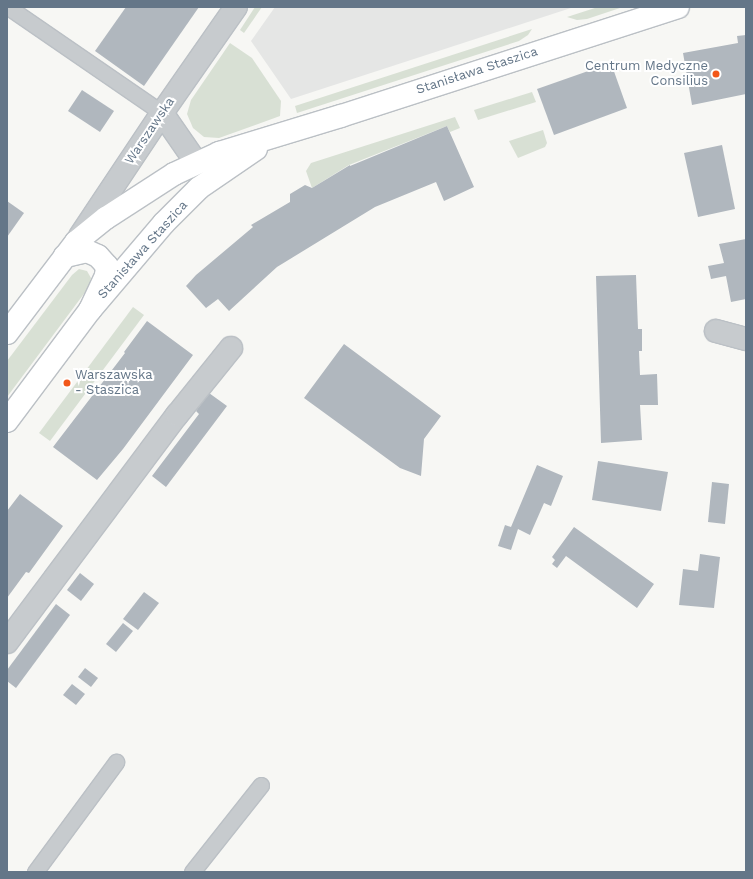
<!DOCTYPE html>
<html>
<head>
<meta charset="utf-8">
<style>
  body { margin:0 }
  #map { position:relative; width:753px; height:879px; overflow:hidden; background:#f7f7f4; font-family:"Work Sans",sans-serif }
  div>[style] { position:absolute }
  .built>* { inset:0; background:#e5e6e5 }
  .green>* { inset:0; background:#d8e0d4 }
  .building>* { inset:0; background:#b0b7be }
  .roads { filter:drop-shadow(1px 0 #bbc0c5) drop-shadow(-1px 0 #bbc0c5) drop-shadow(0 1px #bbc0c5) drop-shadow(0 -1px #bbc0c5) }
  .service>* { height:15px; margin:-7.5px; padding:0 7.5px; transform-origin:7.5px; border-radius:7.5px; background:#c7cbce }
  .minor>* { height:22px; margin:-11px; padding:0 11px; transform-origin:11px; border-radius:11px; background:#c7cbce }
  .secondary>* { height:22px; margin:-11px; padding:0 11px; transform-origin:11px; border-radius:11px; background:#fff }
  .dots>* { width:11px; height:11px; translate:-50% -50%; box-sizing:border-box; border:2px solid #fff; border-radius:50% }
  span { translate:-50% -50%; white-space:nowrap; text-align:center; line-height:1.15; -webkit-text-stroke:4px #fff; paint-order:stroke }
  .poi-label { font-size:13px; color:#647688 }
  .right { translate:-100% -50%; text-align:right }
  .left { translate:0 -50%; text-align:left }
  .street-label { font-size:13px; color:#647688 }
  .frame { position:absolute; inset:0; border:8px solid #647688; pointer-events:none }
</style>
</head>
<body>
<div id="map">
  <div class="built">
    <div style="clip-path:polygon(275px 7px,574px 7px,291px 99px,251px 41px)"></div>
  </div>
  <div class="green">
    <div style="clip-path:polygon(255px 7px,262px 7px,244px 33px,240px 30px)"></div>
    <div style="clip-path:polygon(598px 7px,623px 7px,587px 19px,577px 20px,567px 17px)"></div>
    <div style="clip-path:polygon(532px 29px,528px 35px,519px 41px,297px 113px,295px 106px)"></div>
    <div style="clip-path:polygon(230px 43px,252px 58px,281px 101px,280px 116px,219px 138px,204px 137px,193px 128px,187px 114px,191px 100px)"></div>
    <div style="clip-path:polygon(532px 92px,536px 102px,478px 120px,474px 110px)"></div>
    <div style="clip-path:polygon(455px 117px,460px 128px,450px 132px,447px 126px,349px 165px,312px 188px,306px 171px,311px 163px)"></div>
    <div style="clip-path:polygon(543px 130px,547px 143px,545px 147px,518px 158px,509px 141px)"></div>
    <div style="clip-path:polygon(79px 269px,87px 271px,91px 278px,89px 287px,7px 397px,7px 361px,72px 275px)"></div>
    <div style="clip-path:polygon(133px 307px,144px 315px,50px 441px,39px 433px)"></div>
  </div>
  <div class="building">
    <div style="clip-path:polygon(126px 7px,199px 7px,144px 86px,95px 51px)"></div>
    <div style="clip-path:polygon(746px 35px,746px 94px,692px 105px,683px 53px,738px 43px,737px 36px)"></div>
    <div style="clip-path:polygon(611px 63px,627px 108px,554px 135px,537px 89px)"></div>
    <div style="clip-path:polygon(82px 90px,114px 111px,100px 132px,68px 111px)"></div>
    <div style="clip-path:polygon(447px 126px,474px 187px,444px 201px,436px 182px,375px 207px,277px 267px,229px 311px,218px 299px,206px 308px,186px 286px,196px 275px,253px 227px,251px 225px,290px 202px,290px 194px,305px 185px,312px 188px,350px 165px,350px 166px)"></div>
    <div style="clip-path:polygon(722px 145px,735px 209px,698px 217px,684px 153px)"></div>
    <div style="clip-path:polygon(7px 201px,24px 213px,7px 237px)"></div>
    <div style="clip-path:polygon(746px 239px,746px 299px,731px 302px,726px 276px,711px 279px,708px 266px,724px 263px,719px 244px)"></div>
    <div style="clip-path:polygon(636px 275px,638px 329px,642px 329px,642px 351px,639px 351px,640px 375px,657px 374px,658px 405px,640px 405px,642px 440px,601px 443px,596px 276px)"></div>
    <div style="clip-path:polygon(147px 321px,193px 355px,123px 449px,97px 480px,53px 447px,125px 353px,124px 352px)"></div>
    <div style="clip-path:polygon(344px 344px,441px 416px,424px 439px,421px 476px,400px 468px,304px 398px)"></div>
    <div style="clip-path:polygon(209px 393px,227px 406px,166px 487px,152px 476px,199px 414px,196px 411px)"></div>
    <div style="clip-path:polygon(598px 461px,668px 472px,661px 511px,592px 500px)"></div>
    <div style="clip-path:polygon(537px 465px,563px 476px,551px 506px,544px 503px,530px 535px,518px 529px,511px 550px,498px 546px,505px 525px,511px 527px)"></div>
    <div style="clip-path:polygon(712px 482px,729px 484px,725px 524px,708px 522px)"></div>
    <div style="clip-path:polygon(20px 494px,63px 526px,29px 573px,26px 572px,7px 598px,7px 511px)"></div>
    <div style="clip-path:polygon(574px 527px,654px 584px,637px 608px,566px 556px,557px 568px,552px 564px,555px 560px,552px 557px)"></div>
    <div style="clip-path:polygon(700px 554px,720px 557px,714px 608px,679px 605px,683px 569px,698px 571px)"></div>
    <div style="clip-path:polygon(80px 573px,94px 584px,81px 601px,67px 590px)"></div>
    <div style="clip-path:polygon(144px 592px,159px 603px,138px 630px,123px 619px)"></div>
    <div style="clip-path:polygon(56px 604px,70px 615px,16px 688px,7px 681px,7px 670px)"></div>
    <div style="clip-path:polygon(123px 623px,133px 631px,116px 652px,106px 644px)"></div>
    <div style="clip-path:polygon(85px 668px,98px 678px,91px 687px,78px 677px)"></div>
    <div style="clip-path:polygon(72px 684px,85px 694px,76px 705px,63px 695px)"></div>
  </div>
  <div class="roads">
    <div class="service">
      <div style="left:8px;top:7px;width:187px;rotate:34.5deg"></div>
      <div style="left:35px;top:872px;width:137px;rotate:-53.6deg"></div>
      <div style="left:192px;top:872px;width:111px;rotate:-51.6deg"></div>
    </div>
    <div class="minor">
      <div style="left:162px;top:113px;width:79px;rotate:55.3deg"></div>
      <div style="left:80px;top:236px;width:148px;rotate:-56.3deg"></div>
      <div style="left:162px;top:113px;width:129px;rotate:-55.1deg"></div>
      <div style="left:716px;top:331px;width:31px;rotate:15deg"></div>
      <div style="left:7px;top:642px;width:284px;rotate:-53.2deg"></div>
      <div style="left:177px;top:415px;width:86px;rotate:-51.1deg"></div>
    </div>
    <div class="secondary">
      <div style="left:90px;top:310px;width:114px;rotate:-49.6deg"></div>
      <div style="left:164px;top:223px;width:49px;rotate:-45deg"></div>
      <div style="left:199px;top:188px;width:69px;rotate:-34.4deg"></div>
      <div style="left:7px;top:333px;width:114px;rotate:-52.8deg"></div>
      <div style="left:76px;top:242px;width:38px;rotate:-39deg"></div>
      <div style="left:106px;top:218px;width:81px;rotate:-32.9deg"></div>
      <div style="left:174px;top:174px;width:50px;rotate:-25deg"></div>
      <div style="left:219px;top:153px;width:127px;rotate:-16.9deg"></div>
      <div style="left:341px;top:116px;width:354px;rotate:-17.9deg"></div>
      <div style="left:7px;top:421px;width:139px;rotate:-53.2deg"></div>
      <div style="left:90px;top:310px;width:38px;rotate:-65deg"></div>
      <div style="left:106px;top:276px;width:10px;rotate:-84deg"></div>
      <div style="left:107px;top:266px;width:13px;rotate:-132deg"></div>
      <div style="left:98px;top:256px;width:12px;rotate:-156deg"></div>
      <div style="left:87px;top:251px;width:23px;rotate:167deg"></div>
    </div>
  </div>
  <div class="dots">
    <div style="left:716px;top:74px;background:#f25719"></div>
    <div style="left:67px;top:383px;background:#f25719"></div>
  </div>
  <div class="poi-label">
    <span class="right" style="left:708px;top:74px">Centrum Medyczne<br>Consilius</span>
    <span class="left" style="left:75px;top:383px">Warszawska<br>- Staszica</span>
  </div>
  <div class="street-label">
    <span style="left:477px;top:71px;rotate:-18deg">Stanisława Staszica</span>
    <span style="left:150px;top:131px;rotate:-56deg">Warszawska</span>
    <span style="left:143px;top:250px;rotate:-48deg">Stanisława Staszica</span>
  </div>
  <div class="frame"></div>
</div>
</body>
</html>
